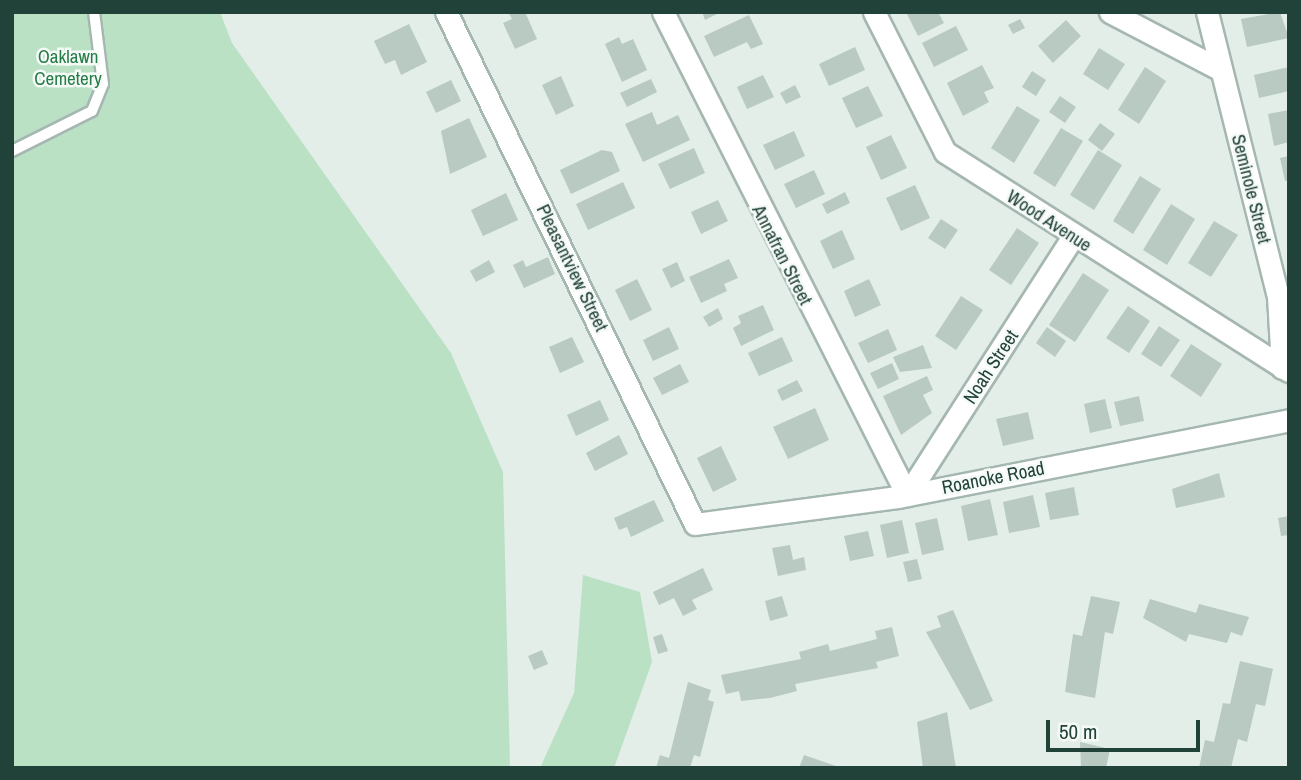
<!DOCTYPE html>
<html>
<head>
<meta charset="utf-8">
<style>
  body { margin:0 }
  #map { position:relative; width:1301px; height:780px; overflow:hidden; background:#e3eee9; font-family:"Archivo Narrow",sans-serif }
  div>[style] { position:absolute }
  .green>* { inset:0; background:#bbe1c5 }
  .building>* { inset:0; background:#b8cac2 }
  .roads { filter:drop-shadow(2px 0 #a5b7b1) drop-shadow(-2px 0 #a5b7b1) drop-shadow(0 2px #a5b7b1) drop-shadow(0 -2px #a5b7b1) }
  .lane>* { height:10px; margin:-5px; padding:0 5px; transform-origin:5px; border-radius:5px; background:#fff }
  .street>* { height:21px; margin:-10.5px; padding:0 10.5px; transform-origin:10.5px; border-radius:10.5px; background:#fff }
  .secondary>* { height:21px; margin:-10.5px; padding:0 10.5px; transform-origin:10.5px; border-radius:10.5px; background:#fff }
  span { translate:-50% -50%; white-space:nowrap; text-align:center; line-height:1.15; -webkit-text-stroke:5px #f5faf7; paint-order:stroke }
  .park-label { font-size:19px; color:#277d48 }
  .street-label { font-size:19px; color:#214239 }
  .frame { position:absolute; inset:0; border:14px solid #214239; pointer-events:none }
  .scale { position:absolute; left:1046px; top:720px; width:154px; height:32px; box-sizing:border-box; border:4px solid #214239; border-top:0; padding-left:9px; font-size:21px; line-height:24px; white-space:nowrap; color:#214239; -webkit-text-stroke:5px #f5faf7; paint-order:stroke }
</style>
</head>
<body>
<div id="map">
  <div class="green">
    <div style="clip-path:polygon(12px 12px,220px 12px,232px 43px,451px 353px,503px 472px,510px 768px,12px 768px)"></div>
    <div style="clip-path:polygon(583px 575px,640px 592px,652px 662px,614px 768px,540px 768px,574px 693px)"></div>
  </div>
  <div class="building">
    <div style="clip-path:polygon(508px 12px,525px 12px,537px 39px,515px 49px,503px 23px,512px 19px)"></div>
    <div style="clip-path:polygon(702px 12px,721px 12px,705px 20px)"></div>
    <div style="clip-path:polygon(906px 12px,938px 12px,944px 23px,918px 36px)"></div>
    <div style="clip-path:polygon(1280px 12px,1289px 38px,1247px 47px,1241px 19px)"></div>
    <div style="clip-path:polygon(749px 15px,763px 44px,751px 49px,747px 42px,714px 57px,704px 36px)"></div>
    <div style="clip-path:polygon(1020px 19px,1025px 28px,1013px 34px,1008px 25px)"></div>
    <div style="clip-path:polygon(1066px 20px,1081px 36px,1053px 63px,1038px 46px)"></div>
    <div style="clip-path:polygon(409px 24px,427px 62px,401px 75px,395px 60px,385px 64px,374px 41px)"></div>
    <div style="clip-path:polygon(956px 26px,968px 50px,934px 67px,922px 43px)"></div>
    <div style="clip-path:polygon(619px 37px,622px 44px,633px 39px,647px 70px,622px 82px,605px 44px)"></div>
    <div style="clip-path:polygon(855px 47px,865px 70px,829px 86px,819px 64px)"></div>
    <div style="clip-path:polygon(1099px 48px,1125px 64px,1108px 90px,1083px 74px)"></div>
    <div style="clip-path:polygon(982px 65px,994px 88px,984px 92px,989px 102px,963px 116px,947px 83px)"></div>
    <div style="clip-path:polygon(1145px 67px,1166px 81px,1139px 124px,1118px 110px)"></div>
    <div style="clip-path:polygon(1289px 67px,1289px 91px,1259px 98px,1254px 75px)"></div>
    <div style="clip-path:polygon(1032px 71px,1046px 80px,1036px 96px,1022px 87px)"></div>
    <div style="clip-path:polygon(763px 75px,774px 97px,747px 109px,737px 87px)"></div>
    <div style="clip-path:polygon(561px 76px,574px 106px,556px 115px,542px 85px)"></div>
    <div style="clip-path:polygon(651px 79px,657px 92px,627px 107px,620px 93px)"></div>
    <div style="clip-path:polygon(451px 80px,461px 101px,436px 113px,426px 92px)"></div>
    <div style="clip-path:polygon(795px 85px,801px 97px,786px 104px,780px 93px)"></div>
    <div style="clip-path:polygon(868px 86px,883px 116px,856px 128px,842px 98px)"></div>
    <div style="clip-path:polygon(1060px 96px,1076px 107px,1065px 123px,1049px 112px)"></div>
    <div style="clip-path:polygon(1017px 106px,1040px 120px,1014px 163px,991px 148px)"></div>
    <div style="clip-path:polygon(1289px 110px,1289px 142px,1274px 146px,1268px 114px)"></div>
    <div style="clip-path:polygon(652px 112px,657px 125px,678px 115px,690px 140px,643px 162px,625px 124px)"></div>
    <div style="clip-path:polygon(469px 118px,487px 157px,450px 174px,441px 131px)"></div>
    <div style="clip-path:polygon(1100px 123px,1115px 134px,1102px 151px,1088px 140px)"></div>
    <div style="clip-path:polygon(1061px 128px,1083px 141px,1055px 187px,1033px 173px)"></div>
    <div style="clip-path:polygon(794px 131px,805px 156px,775px 170px,763px 145px)"></div>
    <div style="clip-path:polygon(891px 135px,907px 168px,881px 180px,866px 147px)"></div>
    <div style="clip-path:polygon(694px 148px,705px 173px,670px 189px,658px 164px)"></div>
    <div style="clip-path:polygon(602px 150px,612px 152px,620px 171px,571px 194px,560px 170px)"></div>
    <div style="clip-path:polygon(1098px 150px,1122px 165px,1094px 210px,1070px 195px)"></div>
    <div style="clip-path:polygon(1289px 156px,1289px 180px,1285px 181px,1280px 158px)"></div>
    <div style="clip-path:polygon(814px 170px,825px 194px,796px 208px,784px 184px)"></div>
    <div style="clip-path:polygon(1140px 176px,1161px 189px,1133px 234px,1113px 221px)"></div>
    <div style="clip-path:polygon(623px 182px,635px 208px,588px 230px,576px 204px)"></div>
    <div style="clip-path:polygon(915px 185px,930px 218px,901px 231px,886px 198px)"></div>
    <div style="clip-path:polygon(845px 192px,850px 203px,827px 214px,822px 204px)"></div>
    <div style="clip-path:polygon(506px 193px,518px 220px,483px 236px,471px 210px)"></div>
    <div style="clip-path:polygon(718px 200px,728px 221px,701px 234px,691px 212px)"></div>
    <div style="clip-path:polygon(1171px 204px,1195px 219px,1167px 265px,1143px 250px)"></div>
    <div style="clip-path:polygon(941px 219px,958px 230px,945px 249px,928px 238px)"></div>
    <div style="clip-path:polygon(1214px 221px,1238px 235px,1211px 277px,1188px 263px)"></div>
    <div style="clip-path:polygon(1017px 228px,1039px 243px,1011px 285px,989px 270px)"></div>
    <div style="clip-path:polygon(842px 230px,855px 259px,833px 269px,820px 241px)"></div>
    <div style="clip-path:polygon(548px 257px,555px 274px,524px 288px,513px 265px,523px 260px,526px 267px)"></div>
    <div style="clip-path:polygon(729px 259px,738px 278px,724px 284px,727px 291px,701px 303px,689px 277px)"></div>
    <div style="clip-path:polygon(489px 260px,495px 272px,476px 282px,470px 271px)"></div>
    <div style="clip-path:polygon(677px 262px,685px 281px,671px 288px,662px 269px)"></div>
    <div style="clip-path:polygon(1083px 273px,1109px 290px,1075px 342px,1049px 325px)"></div>
    <div style="clip-path:polygon(637px 279px,652px 310px,630px 321px,615px 290px)"></div>
    <div style="clip-path:polygon(869px 279px,881px 305px,855px 317px,844px 291px)"></div>
    <div style="clip-path:polygon(961px 296px,983px 310px,956px 350px,935px 336px)"></div>
    <div style="clip-path:polygon(763px 305px,774px 330px,741px 346px,733px 328px,741px 323px,738px 316px)"></div>
    <div style="clip-path:polygon(1128px 306px,1150px 321px,1129px 353px,1106px 338px)"></div>
    <div style="clip-path:polygon(718px 308px,723px 319px,709px 327px,703px 317px)"></div>
    <div style="clip-path:polygon(1159px 326px,1180px 340px,1161px 367px,1141px 354px)"></div>
    <div style="clip-path:polygon(669px 327px,679px 349px,653px 361px,643px 340px)"></div>
    <div style="clip-path:polygon(1047px 327px,1066px 341px,1055px 357px,1036px 343px)"></div>
    <div style="clip-path:polygon(888px 329px,897px 350px,868px 363px,858px 343px)"></div>
    <div style="clip-path:polygon(572px 337px,584px 362px,560px 373px,549px 347px)"></div>
    <div style="clip-path:polygon(782px 337px,793px 361px,759px 376px,748px 353px)"></div>
    <div style="clip-path:polygon(1191px 344px,1222px 364px,1201px 397px,1170px 376px)"></div>
    <div style="clip-path:polygon(923px 345px,932px 368px,900px 372px,893px 357px)"></div>
    <div style="clip-path:polygon(892px 363px,899px 379px,878px 389px,870px 373px)"></div>
    <div style="clip-path:polygon(680px 364px,689px 382px,662px 395px,653px 378px)"></div>
    <div style="clip-path:polygon(927px 376px,933px 390px,923px 395px,932px 413px,901px 435px,883px 396px)"></div>
    <div style="clip-path:polygon(797px 380px,803px 391px,782px 401px,777px 390px)"></div>
    <div style="clip-path:polygon(1139px 396px,1144px 421px,1120px 426px,1114px 402px)"></div>
    <div style="clip-path:polygon(1105px 399px,1112px 428px,1090px 433px,1084px 404px)"></div>
    <div style="clip-path:polygon(600px 400px,609px 420px,576px 436px,567px 415px)"></div>
    <div style="clip-path:polygon(815px 408px,829px 440px,788px 459px,773px 427px)"></div>
    <div style="clip-path:polygon(1028px 412px,1034px 439px,1003px 446px,996px 419px)"></div>
    <div style="clip-path:polygon(619px 435px,628px 454px,595px 471px,586px 453px)"></div>
    <div style="clip-path:polygon(721px 446px,737px 480px,713px 492px,697px 458px)"></div>
    <div style="clip-path:polygon(1219px 473px,1225px 497px,1176px 508px,1172px 489px)"></div>
    <div style="clip-path:polygon(1074px 487px,1079px 515px,1050px 520px,1045px 493px)"></div>
    <div style="clip-path:polygon(1033px 495px,1040px 527px,1009px 533px,1003px 502px)"></div>
    <div style="clip-path:polygon(990px 499px,998px 535px,968px 541px,961px 506px)"></div>
    <div style="clip-path:polygon(654px 500px,664px 521px,631px 537px,627px 527px,619px 530px,614px 518px)"></div>
    <div style="clip-path:polygon(1289px 516px,1289px 535px,1281px 536px,1278px 518px)"></div>
    <div style="clip-path:polygon(937px 518px,944px 550px,922px 555px,915px 523px)"></div>
    <div style="clip-path:polygon(902px 520px,909px 553px,887px 558px,880px 525px)"></div>
    <div style="clip-path:polygon(868px 531px,874px 556px,850px 561px,844px 536px)"></div>
    <div style="clip-path:polygon(790px 545px,793px 560px,804px 557px,806px 570px,778px 576px,772px 548px)"></div>
    <div style="clip-path:polygon(917px 559px,922px 579px,908px 582px,903px 562px)"></div>
    <div style="clip-path:polygon(703px 568px,713px 590px,692px 600px,697px 609px,683px 616px,674px 598px,659px 605px,653px 592px)"></div>
    <div style="clip-path:polygon(782px 596px,788px 616px,770px 621px,765px 601px)"></div>
    <div style="clip-path:polygon(1091px 596px,1120px 602px,1113px 634px,1105px 632px,1095px 698px,1065px 692px,1073px 634px,1082px 636px)"></div>
    <div style="clip-path:polygon(1150px 599px,1196px 613px,1199px 604px,1249px 617px,1242px 636px,1231px 632px,1227px 643px,1189px 634px,1186px 642px,1143px 618px)"></div>
    <div style="clip-path:polygon(953px 610px,993px 701px,970px 710px,926px 632px,941px 627px,937px 616px)"></div>
    <div style="clip-path:polygon(892px 627px,899px 656px,876px 662px,878px 668px,795px 684px,797px 691px,770px 698px,741px 701px,739px 691px,726px 694px,721px 675px,801px 659px,799px 652px,828px 644px,830px 651px,877px 639px,875px 631px)"></div>
    <div style="clip-path:polygon(662px 634px,668px 651px,658px 654px,653px 637px)"></div>
    <div style="clip-path:polygon(542px 650px,548px 664px,534px 670px,528px 656px)"></div>
    <div style="clip-path:polygon(1240px 661px,1273px 669px,1265px 706px,1256px 704px,1247px 742px,1238px 739px,1231px 768px,1199px 768px,1205px 740px,1214px 742px,1223px 703px,1230px 704px)"></div>
    <div style="clip-path:polygon(688px 682px,711px 690px,708px 700px,714px 702px,700px 757px,694px 755px,690px 768px,656px 768px,660px 755px,669px 758px)"></div>
    <div style="clip-path:polygon(947px 712px,956px 768px,923px 768px,917px 722px)"></div>
    <div style="clip-path:polygon(1080px 742px,1110px 749px,1106px 768px,1081px 768px)"></div>
    <div style="clip-path:polygon(804px 755px,836px 766px,835px 768px,799px 768px)"></div>
  </div>
  <div class="roads">
    <div class="lane">
      <div style="left:12px;top:151px;width:89px;rotate:-26.6deg"></div>
      <div style="left:92px;top:111px;width:29px;rotate:-68deg"></div>
      <div style="left:103px;top:84px;width:73px;rotate:-97.1deg"></div>
    </div>
    <div class="street">
      <div style="left:446px;top:12px;width:569px;rotate:64.07deg"></div>
      <div style="left:695px;top:524px;width:205px;rotate:-7.6deg"></div>
      <div style="left:898px;top:497px;width:399px;rotate:-11.1deg"></div>
      <div style="left:663px;top:12px;width:541px;rotate:63.2deg"></div>
      <div style="left:907px;top:495px;width:305px;rotate:-57.3deg"></div>
      <div style="left:1110px;top:12px;width:125px;rotate:27.6deg"></div>
      <div style="left:1207px;top:12px;width:293px;rotate:76deg"></div>
      <div style="left:1278px;top:296px;width:72px;rotate:86.8deg"></div>
    </div>
    <div class="secondary">
      <div style="left:874px;top:12px;width:157px;rotate:63.1deg"></div>
      <div style="left:945px;top:152px;width:408px;rotate:32.5deg"></div>
    </div>
  </div>
  <div class="park-label">
    <span style="left:68px;top:68px">Oaklawn<br>Cemetery</span>
  </div>
  <div class="street-label">
    <span style="left:1251px;top:189px;rotate:76deg">Seminole Street</span>
    <span style="left:1049px;top:221px;rotate:33deg">Wood Avenue</span>
    <span style="left:782px;top:255px;rotate:63deg">Annafran Street</span>
    <span style="left:572px;top:268px;rotate:64deg">Pleasantview Street</span>
    <span style="left:991px;top:367px;rotate:-57deg">Noah Street</span>
    <span style="left:993px;top:478px;rotate:-11deg">Roanoke Road</span>
  </div>
  <div class="frame"></div>
  <div class="scale">50 m</div>
</div>
</body>
</html>
